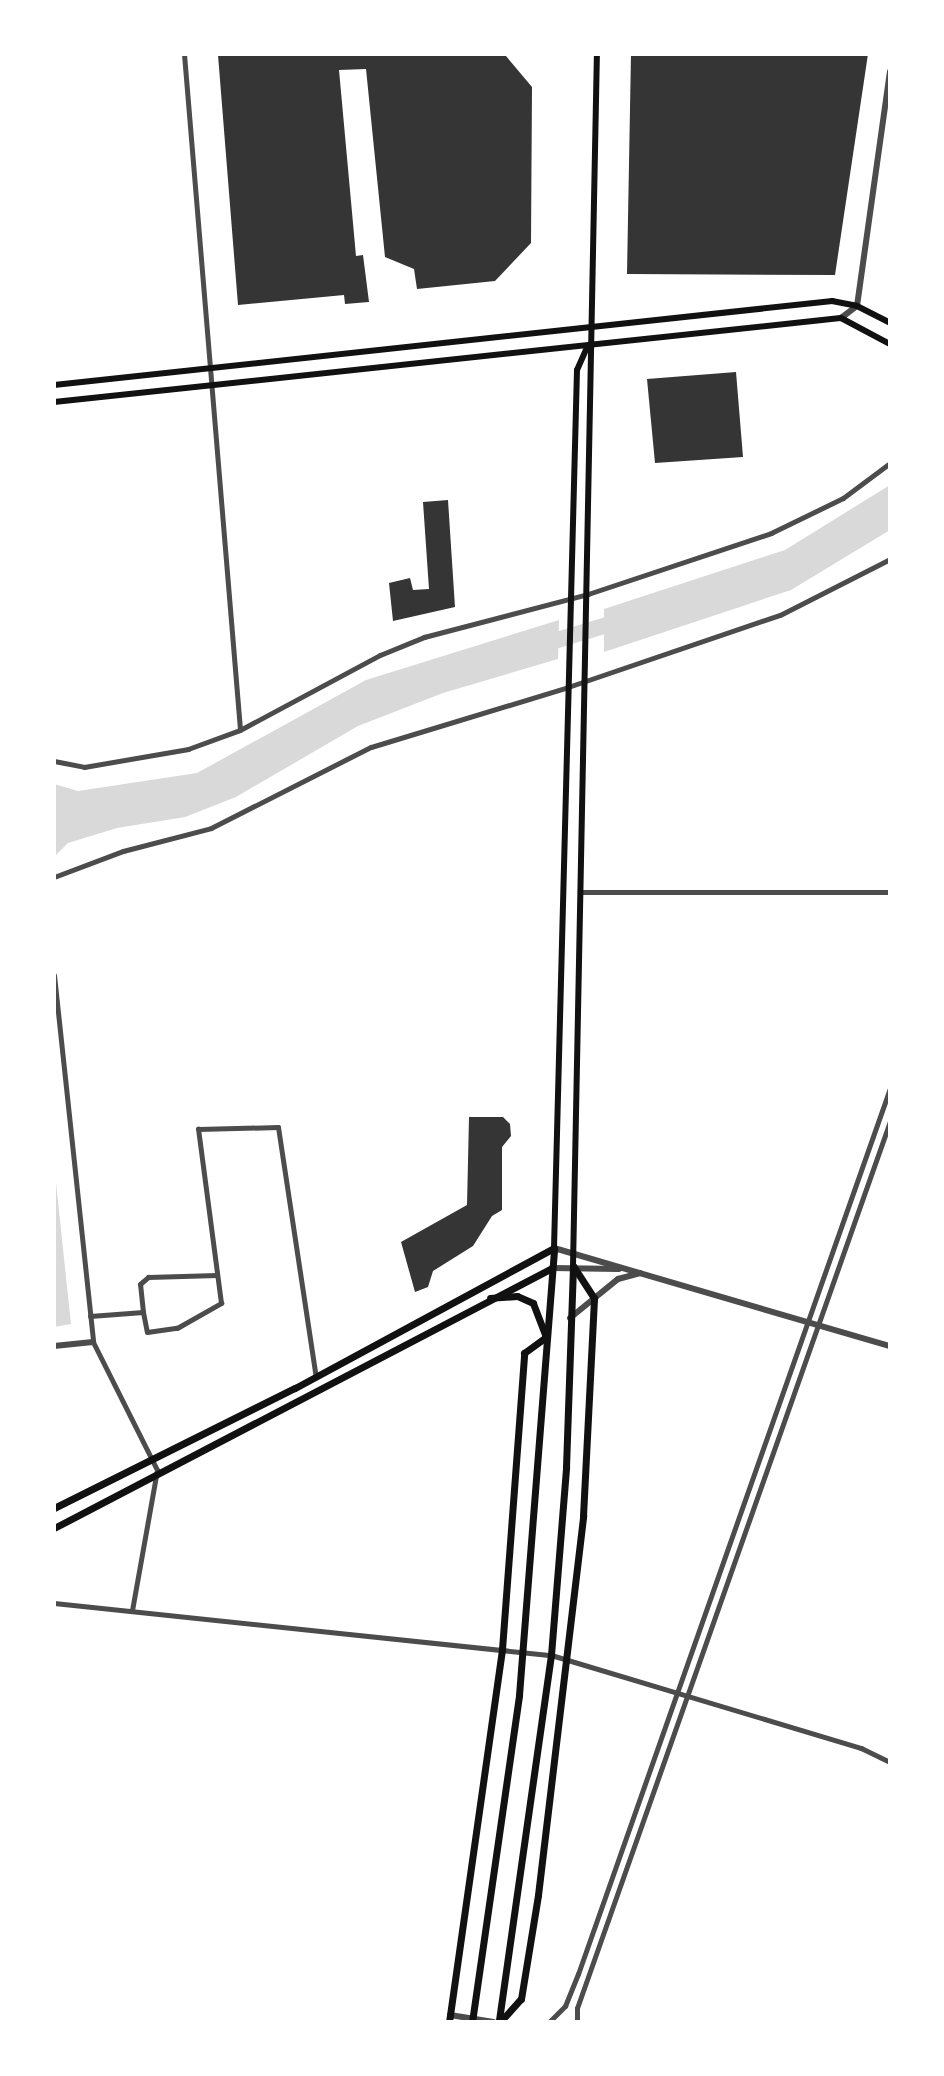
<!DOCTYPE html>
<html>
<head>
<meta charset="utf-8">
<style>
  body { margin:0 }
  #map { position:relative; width:944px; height:2076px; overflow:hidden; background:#fff; font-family:Barlow,sans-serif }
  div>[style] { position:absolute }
  .water>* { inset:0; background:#d9d9d9 }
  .river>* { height:16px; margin:-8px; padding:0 8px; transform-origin:8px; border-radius:8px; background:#d9d9d9 }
  .building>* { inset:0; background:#353535 }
  .minor>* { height:5px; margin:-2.5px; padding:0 2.5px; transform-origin:2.5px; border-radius:2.5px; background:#4c4c4c }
  .tertiary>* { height:6px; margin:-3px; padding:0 3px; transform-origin:3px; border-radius:3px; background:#4c4c4c }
  .secondary>* { height:6px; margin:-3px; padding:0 3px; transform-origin:3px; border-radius:3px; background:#111 }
  .primary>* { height:7px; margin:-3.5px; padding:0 3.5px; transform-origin:3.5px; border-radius:3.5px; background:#111 }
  span { translate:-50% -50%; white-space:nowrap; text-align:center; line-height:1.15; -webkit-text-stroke:6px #fff; paint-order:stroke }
  .frame { position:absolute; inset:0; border:56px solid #fff; pointer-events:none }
</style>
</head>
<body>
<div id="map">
  <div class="water">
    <div style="clip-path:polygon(890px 485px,890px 530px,791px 590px,604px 652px,604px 609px,785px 550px)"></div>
    <div style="clip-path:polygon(559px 620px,558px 659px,443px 693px,358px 726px,236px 797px,185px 817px,117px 828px,68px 843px,54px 857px,54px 784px,78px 791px,197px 773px,366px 680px)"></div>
    <div style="clip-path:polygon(54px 1164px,71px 1324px,54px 1327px)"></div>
  </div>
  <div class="river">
    <div style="left:538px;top:646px;width:89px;rotate:-17deg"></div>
  </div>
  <div class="building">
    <div style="clip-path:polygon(631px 54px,868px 54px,835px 275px,627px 274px)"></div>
    <div style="clip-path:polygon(218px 55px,506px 56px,532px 87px,531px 243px,495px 281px,417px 289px,414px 269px,385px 257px,366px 69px,339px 70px,356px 256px,363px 255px,369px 302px,345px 304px,344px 295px,238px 305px)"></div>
    <div style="clip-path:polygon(736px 372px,743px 457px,655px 463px,647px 379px)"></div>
    <div style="clip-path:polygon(448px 500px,455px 607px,393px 621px,389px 583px,410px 578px,413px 590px,429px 589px,423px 502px)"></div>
    <div style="clip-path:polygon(469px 1117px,503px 1117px,510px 1124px,511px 1136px,502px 1147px,502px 1210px,492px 1216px,473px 1246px,433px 1271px,428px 1287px,415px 1292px,401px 1242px,467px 1205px)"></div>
  </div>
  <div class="minor">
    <div style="left:184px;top:54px;width:678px;rotate:85.26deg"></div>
    <div style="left:54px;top:761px;width:31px;rotate:11deg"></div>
    <div style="left:84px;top:767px;width:106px;rotate:-9.8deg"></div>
    <div style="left:188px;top:749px;width:55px;rotate:-20.1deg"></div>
    <div style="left:240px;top:730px;width:159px;rotate:-28.2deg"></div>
    <div style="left:380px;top:655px;width:48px;rotate:-22.2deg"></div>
    <div style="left:424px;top:637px;width:170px;rotate:-14.7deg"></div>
    <div style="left:588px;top:594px;width:193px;rotate:-18.4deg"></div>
    <div style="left:771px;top:533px;width:80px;rotate:-25.9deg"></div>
    <div style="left:843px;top:498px;width:59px;rotate:-36.7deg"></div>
    <div style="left:54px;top:877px;width:74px;rotate:-20.6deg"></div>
    <div style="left:123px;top:851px;width:91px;rotate:-14.6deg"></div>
    <div style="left:211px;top:828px;width:179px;rotate:-26.9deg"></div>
    <div style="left:371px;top:747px;width:206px;rotate:-16.9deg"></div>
    <div style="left:568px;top:687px;width:224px;rotate:-18.8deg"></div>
    <div style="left:780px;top:615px;width:123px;rotate:-27deg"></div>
    <div style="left:581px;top:892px;width:309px"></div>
    <div style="left:54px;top:975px;width:369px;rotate:83.9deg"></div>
    <div style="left:93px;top:1342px;width:143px;rotate:63.4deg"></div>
    <div style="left:157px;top:1470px;width:142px;rotate:100.1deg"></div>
    <div style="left:143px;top:1312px;width:28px;rotate:-96deg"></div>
    <div style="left:140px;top:1284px;width:11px;rotate:-41deg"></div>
    <div style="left:148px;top:1277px;width:69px;rotate:-1.7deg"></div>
    <div style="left:90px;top:1316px;width:53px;rotate:-4.3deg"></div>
    <div style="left:143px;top:1312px;width:20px;rotate:79deg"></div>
    <div style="left:147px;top:1332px;width:30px;rotate:-8deg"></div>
    <div style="left:177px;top:1328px;width:51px;rotate:-29.6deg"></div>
    <div style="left:221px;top:1303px;width:176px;rotate:-97.5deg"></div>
    <div style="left:198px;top:1129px;width:80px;rotate:-1.4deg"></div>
    <div style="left:278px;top:1127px;width:253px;rotate:81.4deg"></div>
    <div style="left:54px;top:1603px;width:500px;rotate:6deg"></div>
    <div style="left:551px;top:1655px;width:324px;rotate:16.7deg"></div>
    <div style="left:861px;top:1748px;width:32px;rotate:26deg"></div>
    <div style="left:549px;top:2022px;width:23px;rotate:-45deg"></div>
    <div style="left:565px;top:2006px;width:35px;rotate:-68deg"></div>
    <div style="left:578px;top:1974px;width:939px;rotate:-70.6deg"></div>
    <div style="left:577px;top:2022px;width:14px;rotate:-90deg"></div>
    <div style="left:577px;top:2008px;width:941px;rotate:-70.56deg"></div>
  </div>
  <div class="tertiary">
    <div style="left:841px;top:318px;width:20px;rotate:-37deg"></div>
    <div style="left:857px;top:306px;width:237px;rotate:-82deg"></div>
    <div style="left:554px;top:1248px;width:350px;rotate:16.3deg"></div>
    <div style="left:552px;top:1268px;width:67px;rotate:0.9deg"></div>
    <div style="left:570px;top:1318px;width:62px;rotate:-39.1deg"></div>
    <div style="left:618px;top:1279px;width:23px;rotate:-15deg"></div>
    <div style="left:54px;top:1346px;width:39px;rotate:-6deg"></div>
    <div style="left:450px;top:2015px;width:44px;rotate:9.2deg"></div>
  </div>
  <div class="secondary">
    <div style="left:54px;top:385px;width:783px;rotate:-6.16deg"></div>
    <div style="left:832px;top:301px;width:25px;rotate:11deg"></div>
    <div style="left:857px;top:306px;width:37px;rotate:27deg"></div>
    <div style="left:54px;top:402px;width:791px;rotate:-6.09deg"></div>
    <div style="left:841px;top:318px;width:55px;rotate:28deg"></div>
    <div style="left:554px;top:1248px;width:878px;rotate:-88.5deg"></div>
    <div style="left:577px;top:370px;width:24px;rotate:-66deg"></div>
    <div style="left:573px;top:1266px;width:1212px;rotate:-88.87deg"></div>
  </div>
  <div class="primary">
    <div style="left:54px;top:1508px;width:269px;rotate:-26.5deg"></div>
    <div style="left:295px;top:1388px;width:294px;rotate:-28.4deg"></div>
    <div style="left:54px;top:1528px;width:562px;rotate:-27.57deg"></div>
    <div style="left:499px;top:2020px;width:369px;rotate:-81.9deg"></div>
    <div style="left:551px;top:1655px;width:189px;rotate:-85.4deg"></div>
    <div style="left:566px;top:1467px;width:201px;rotate:-88deg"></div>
    <div style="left:449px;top:2022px;width:377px;rotate:-81.9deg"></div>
    <div style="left:502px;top:1649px;width:297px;rotate:-85.7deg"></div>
    <div style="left:524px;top:1353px;width:27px;rotate:-36deg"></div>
    <div style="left:546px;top:1337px;width:36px;rotate:-111deg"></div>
    <div style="left:533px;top:1303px;width:17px;rotate:-156deg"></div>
    <div style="left:517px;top:1296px;width:27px;rotate:176deg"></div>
    <div style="left:472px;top:2022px;width:330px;rotate:-81.8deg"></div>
    <div style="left:519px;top:1695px;width:448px;rotate:-85.5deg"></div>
    <div style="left:500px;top:2022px;width:31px;rotate:-48deg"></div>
    <div style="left:521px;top:1999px;width:105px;rotate:-80.7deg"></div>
    <div style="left:538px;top:1895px;width:382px;rotate:-83.2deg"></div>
    <div style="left:583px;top:1516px;width:218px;rotate:-87.1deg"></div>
    <div style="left:594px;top:1298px;width:38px;rotate:-123deg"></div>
  </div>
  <div class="frame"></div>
</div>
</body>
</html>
